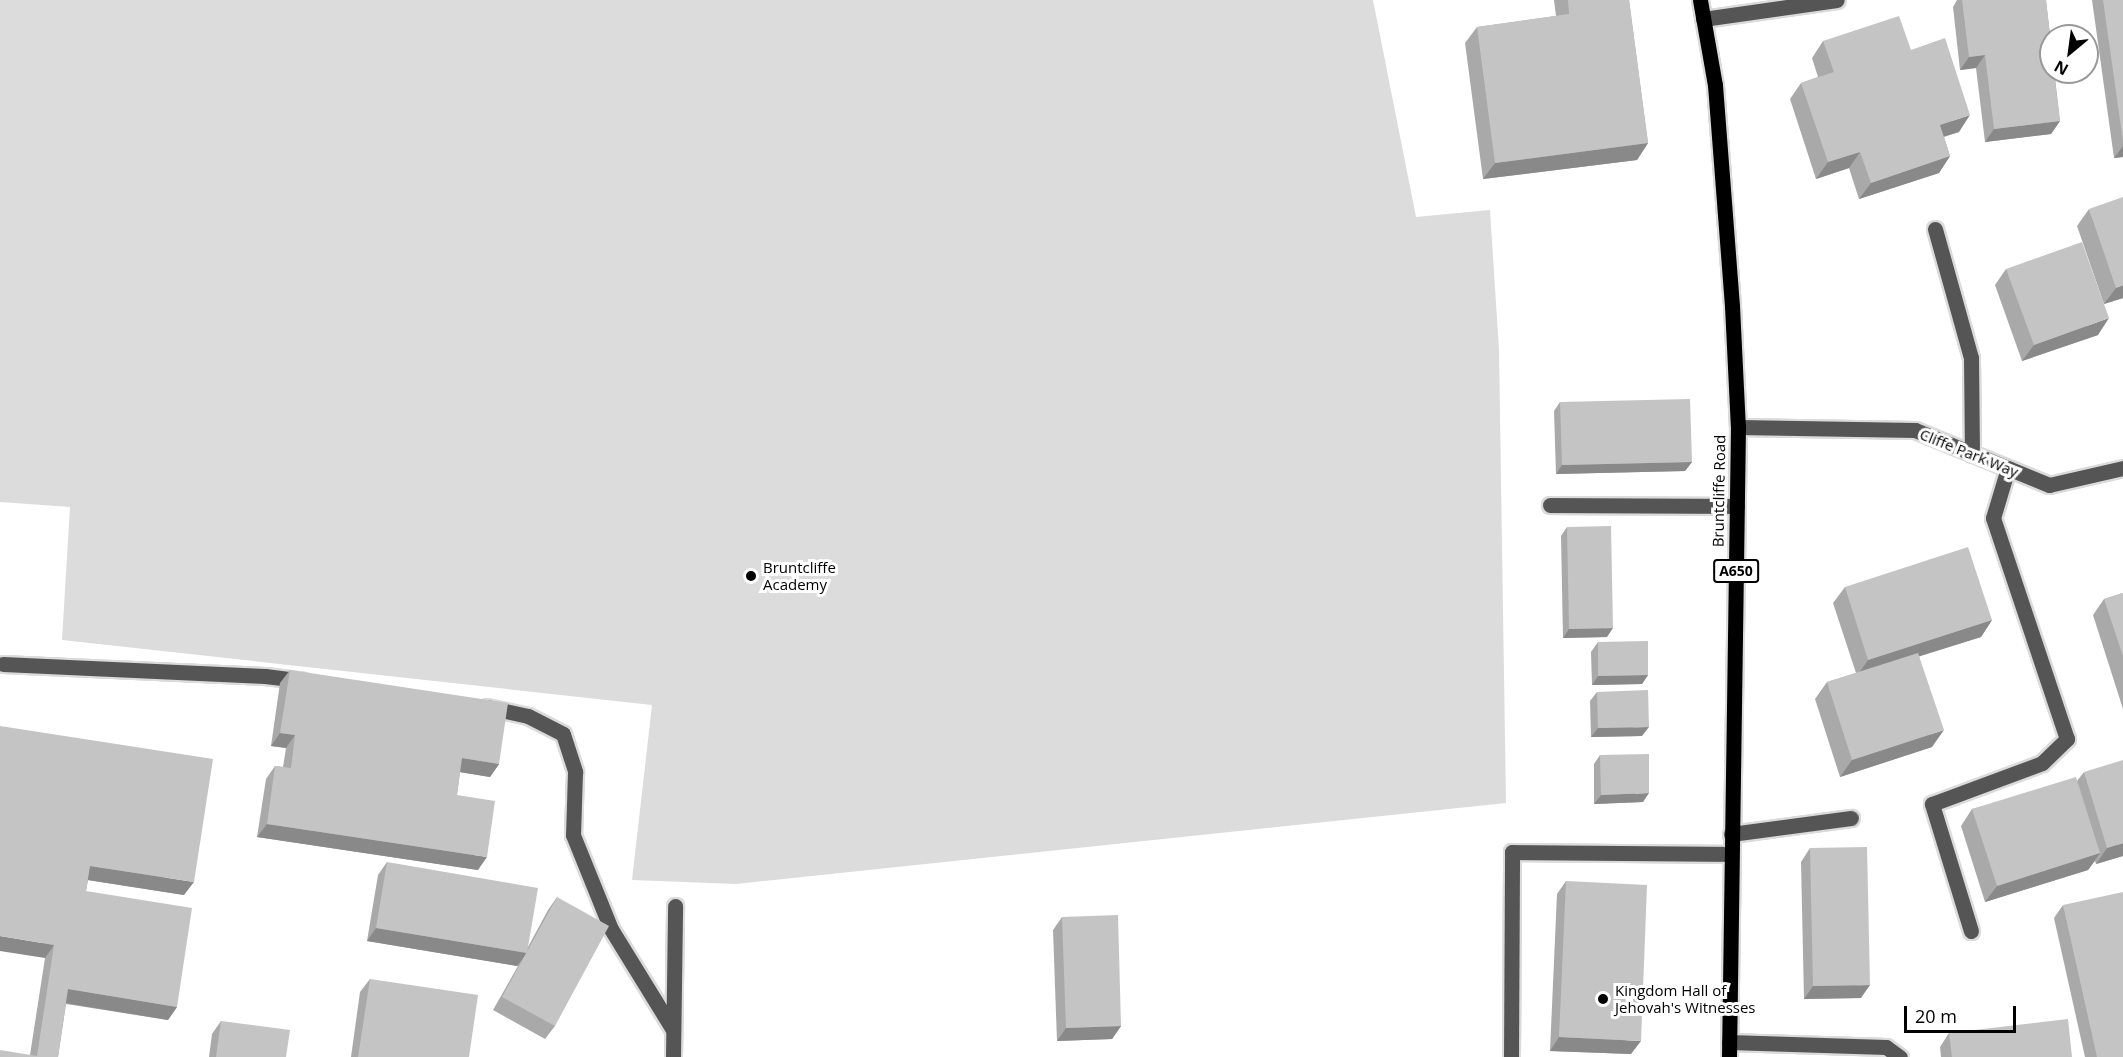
<!DOCTYPE html>
<html>
<head>
<meta charset="utf-8">
<style>
  body { margin:0 }
  #map { position:relative; width:2123px; height:1057px; overflow:hidden; background:#fff; font-family:"Open Sans",sans-serif }
  div>[style] { position:absolute }
  .green>* { inset:0; background:#dcdcdc }
  .roads { filter:drop-shadow(2px 0 #dbdbdb) drop-shadow(-2px 0 #dbdbdb) drop-shadow(0 2px #dbdbdb) drop-shadow(0 -2px #dbdbdb) }
  .minor>* { height:15px; margin:-7.5px; padding:0 7.5px; transform-origin:7.5px; border-radius:7.5px; background:#555 }
  .major>* { height:15px; margin:-7.5px; padding:0 7.5px; transform-origin:7.5px; border-radius:7.5px; background:#000 }
  .wall>* { inset:0; background:#a9a9a9 }
  .shaded-wall>* { inset:0; background:#898989 }
  .building>* { inset:0; background:#c4c4c4 }
  .dots>* { width:16px; height:16px; translate:-50% -50%; box-sizing:border-box; border:3px solid #fff; border-radius:50% }
  span { translate:-50% -50%; white-space:nowrap; text-align:center; line-height:1.15; -webkit-text-stroke:6px #fff; paint-order:stroke }
  .shield-label span { padding:2px 4px; background:#fff; border:2px solid; border-radius:4px; -webkit-text-stroke-width:0 }
  .shield-label { font-size:14px; color:#000; font-weight:700 }
  .street-label { font-size:15px; color:#000 }
  .poi-label { font-size:15px; color:#000 }
  .left { translate:0 -50%; text-align:left }
  .north { position:absolute; left:2039px; top:24px; width:60px; height:60px; box-sizing:border-box; background:#fff; border:2px solid #999; border-radius:50%; rotate:209deg; font-size:16px; font-weight:700; line-height:24px; text-align:center; color:#000 }
  .north::after { content:''; display:block; margin:auto; width:21px; height:27px; background:#000; clip-path:polygon(50% 0,100% 100%,50% 72%,0 100%) }
  .scale { position:absolute; left:1904px; top:1006px; width:112px; height:27px; box-sizing:border-box; border:3px solid #000; border-top:0; padding-left:8px; font-size:18px; line-height:21px; white-space:nowrap; color:#000; -webkit-text-stroke:4px #fff; paint-order:stroke }
</style>
</head>
<body>
<div id="map">
  <div class="green">
    <div style="clip-path:polygon(0 0,1373px 0,1416px 217px,1490px 210px,1499px 350px,1506px 803px,736px 884px,632px 880px,652px 705px,62px 640px,70px 507px,0 502px)"></div>
  </div>
  <div class="roads">
    <div class="minor">
      <div style="left:1703px;top:19px;width:135px;rotate:-8.1deg"></div>
      <div style="left:1935px;top:229px;width:134px;rotate:74.4deg"></div>
      <div style="left:1971px;top:358px;width:96px;rotate:89.4deg"></div>
      <div style="left:1738px;top:427px;width:177px;rotate:1deg"></div>
      <div style="left:1915px;top:430px;width:145px;rotate:22.3deg"></div>
      <div style="left:2049px;top:485px;width:76px;rotate:-12.9deg"></div>
      <div style="left:1550px;top:505px;width:187px;rotate:0.3deg"></div>
      <div style="left:3px;top:664px;width:262px;rotate:2.6deg"></div>
      <div style="left:265px;top:676px;width:38px;rotate:7deg"></div>
      <div style="left:487px;top:707px;width:42px;rotate:12.4deg"></div>
      <div style="left:528px;top:716px;width:39px;rotate:27deg"></div>
      <div style="left:563px;top:734px;width:40px;rotate:72deg"></div>
      <div style="left:575px;top:772px;width:63px;rotate:91.8deg"></div>
      <div style="left:573px;top:835px;width:101px;rotate:68deg"></div>
      <div style="left:611px;top:929px;width:116px;rotate:58.4deg"></div>
      <div style="left:1731px;top:834px;width:121px;rotate:-7.6deg"></div>
      <div style="left:1971px;top:931px;width:133px;rotate:-107.1deg"></div>
      <div style="left:1932px;top:804px;width:117px;rotate:-20.4deg"></div>
      <div style="left:2042px;top:763px;width:35px;rotate:-44deg"></div>
      <div style="left:2067px;top:739px;width:233px;rotate:-108.5deg"></div>
      <div style="left:1993px;top:518px;width:52px;rotate:-73.3deg"></div>
      <div style="left:1729px;top:1042px;width:157px;rotate:1.8deg"></div>
      <div style="left:1886px;top:1047px;width:17px;rotate:36deg"></div>
      <div style="left:673px;top:1057px;width:151px;rotate:-89.2deg"></div>
      <div style="left:1511px;top:1057px;width:205px;rotate:-89.7deg"></div>
      <div style="left:1512px;top:852px;width:219px;rotate:0.5deg"></div>
    </div>
    <div class="major">
      <div style="left:1700px;top:0;width:86px;rotate:80deg"></div>
      <div style="left:1715px;top:85px;width:222px;rotate:85.6deg"></div>
      <div style="left:1732px;top:306px;width:121px;rotate:87.2deg"></div>
      <div style="left:1738px;top:427px;width:630px;rotate:90.82deg"></div>
    </div>
  </div>
  <div class="wall">
    <div style="clip-path:polygon(1554px 0,1629px 0,1648px 143px,1637px 160px,1483px 179px,1465px 43px,1477px 27px,1556px 16px)"></div>
    <div style="clip-path:polygon(1957px 0,2046px 0,2060px 121px,2051px 134px,1985px 142px,1976px 68px,1960px 70px,1953px 7px)"></div>
    <div style="clip-path:polygon(2092px 0,2123px 0,2123px 157px,2114px 158px)"></div>
    <div style="clip-path:polygon(1823px 41px,1911px 50px,1959px 132px,1944px 137px,1950px 156px,1939px 173px,1859px 199px,1849px 168px,1816px 179px,1790px 99px,1801px 83px,1818px 77px,1812px 58px)"></div>
    <div style="clip-path:polygon(2089px 209px,2123px 298px,2104px 304px,2077px 226px)"></div>
    <div style="clip-path:polygon(2006px 269px,2098px 335px,2022px 361px,1995px 285px)"></div>
    <div style="clip-path:polygon(1560px 402px,1692px 462px,1685px 471px,1556px 474px,1554px 411px)"></div>
    <div style="clip-path:polygon(1567px 527px,1607px 637px,1563px 638px,1561px 536px)"></div>
    <div style="clip-path:polygon(1845px 587px,1992px 620px,1981px 637px,1919px 656px,1932px 747px,1840px 777px,1815px 699px,1827px 682px,1856px 673px,1833px 603px)"></div>
    <div style="clip-path:polygon(2123px 593px,2123px 709px,2093px 615px,2104px 599px)"></div>
    <div style="clip-path:polygon(1598px 642px,1648px 675px,1642px 684px,1592px 685px,1591px 652px)"></div>
    <div style="clip-path:polygon(290px 670px,499px 764px,490px 777px,460px 772px,457px 795px,478px 870px,257px 837px,266px 779px,275px 766px,283px 767px,286px 748px,271px 746px,280px 683px)"></div>
    <div style="clip-path:polygon(1597px 692px,1642px 736px,1591px 737px,1590px 701px)"></div>
    <div style="clip-path:polygon(0 726px,184px 895px,88px 880px,86px 891px,177px 1007px,168px 1020px,66px 1004px,58px 1057px,0 1057px,30px 1055px,45px 958px)"></div>
    <div style="clip-path:polygon(1600px 755px,1643px 802px,1594px 804px,1594px 764px)"></div>
    <div style="clip-path:polygon(2084px 772px,2123px 856px,2096px 864px,2095px 861px,2088px 870px,1985px 902px,1961px 826px,1972px 809px,2077px 781px)"></div>
    <div style="clip-path:polygon(1810px 848px,1861px 998px,1804px 999px,1801px 862px)"></div>
    <div style="clip-path:polygon(387px 862px,528px 947px,548px 910px,557px 897px,555px 1026px,545px 1039px,493px 1010px,518px 966px,367px 941px,378px 875px)"></div>
    <div style="clip-path:polygon(1566px 881px,1631px 1054px,1550px 1051px,1557px 894px)"></div>
    <div style="clip-path:polygon(2063px 905px,2123px 1057px,2085px 1057px,2054px 918px)"></div>
    <div style="clip-path:polygon(1062px 917px,1121px 1026px,1112px 1039px,1057px 1041px,1053px 930px)"></div>
    <div style="clip-path:polygon(370px 979px,469px 1057px,351px 1057px,360px 992px)"></div>
    <div style="clip-path:polygon(221px 1021px,286px 1057px,209px 1057px,212px 1034px)"></div>
    <div style="clip-path:polygon(1949px 1033px,2072px 1057px,1941px 1057px,1940px 1047px)"></div>
  </div>
  <div class="shaded-wall">
    <div style="clip-path:polygon(1985px 55px,1976px 68px,1960px 70px,1969px 57px)"></div>
    <div style="clip-path:polygon(1970px 115px,1959px 132px,1928px 141px,1940px 125px)"></div>
    <div style="clip-path:polygon(2060px 121px,2051px 134px,1985px 142px,1994px 129px)"></div>
    <div style="clip-path:polygon(1648px 143px,1637px 160px,1483px 179px,1495px 163px)"></div>
    <div style="clip-path:polygon(2123px 146px,2123px 157px,2114px 158px)"></div>
    <div style="clip-path:polygon(1860px 152px,1849px 168px,1816px 179px,1828px 162px)"></div>
    <div style="clip-path:polygon(1950px 156px,1939px 173px,1859px 199px,1871px 183px)"></div>
    <div style="clip-path:polygon(2123px 285px,2123px 298px,2104px 304px,2116px 288px)"></div>
    <div style="clip-path:polygon(2109px 318px,2098px 335px,2022px 361px,2034px 345px)"></div>
    <div style="clip-path:polygon(1692px 462px,1685px 471px,1556px 474px,1562px 465px)"></div>
    <div style="clip-path:polygon(1992px 620px,1981px 637px,1857px 676px,1868px 660px)"></div>
    <div style="clip-path:polygon(1613px 628px,1607px 637px,1563px 638px,1569px 629px)"></div>
    <div style="clip-path:polygon(1648px 675px,1642px 684px,1592px 685px,1598px 676px)"></div>
    <div style="clip-path:polygon(1649px 727px,1642px 736px,1591px 737px,1598px 728px)"></div>
    <div style="clip-path:polygon(1944px 730px,1932px 747px,1840px 777px,1852px 760px)"></div>
    <div style="clip-path:polygon(280px 733px,295px 735px,286px 748px,271px 746px)"></div>
    <div style="clip-path:polygon(462px 758px,499px 764px,490px 777px,453px 771px)"></div>
    <div style="clip-path:polygon(1649px 793px,1643px 802px,1594px 804px,1601px 795px)"></div>
    <div style="clip-path:polygon(267px 824px,487px 857px,478px 870px,257px 837px)"></div>
    <div style="clip-path:polygon(2123px 843px,2123px 856px,2096px 864px,2107px 848px)"></div>
    <div style="clip-path:polygon(2100px 853px,2088px 870px,1985px 902px,1997px 886px)"></div>
    <div style="clip-path:polygon(90px 866px,194px 882px,184px 895px,81px 879px)"></div>
    <div style="clip-path:polygon(376px 928px,527px 953px,517px 966px,367px 941px)"></div>
    <div style="clip-path:polygon(0 936px,54px 945px,45px 958px,0 951px)"></div>
    <div style="clip-path:polygon(1870px 985px,1861px 998px,1804px 999px,1813px 986px)"></div>
    <div style="clip-path:polygon(68px 989px,177px 1007px,168px 1020px,59px 1002px)"></div>
    <div style="clip-path:polygon(1121px 1026px,1112px 1039px,1057px 1041px,1066px 1028px)"></div>
    <div style="clip-path:polygon(1559px 1037px,1641px 1041px,1631px 1054px,1550px 1051px)"></div>
  </div>
  <div class="building">
    <div style="clip-path:polygon(1568px 0,1629px 0,1648px 143px,1495px 163px,1477px 27px,1569px 14px)"></div>
    <div style="clip-path:polygon(1962px 0,2046px 0,2051px 45px,2051px 72px,2054px 72px,2060px 121px,1994px 129px,1985px 55px,1969px 57px)"></div>
    <div style="clip-path:polygon(2103px 0,2123px 0,2123px 141px)"></div>
    <div style="clip-path:polygon(1899px 16px,1911px 50px,1945px 38px,1970px 115px,1940px 125px,1950px 156px,1871px 183px,1860px 152px,1828px 162px,1801px 83px,1834px 72px,1823px 41px)"></div>
    <div style="clip-path:polygon(2123px 197px,2123px 285px,2116px 288px,2089px 209px)"></div>
    <div style="clip-path:polygon(2082px 242px,2109px 318px,2034px 345px,2006px 269px)"></div>
    <div style="clip-path:polygon(1690px 399px,1692px 462px,1562px 465px,1560px 402px)"></div>
    <div style="clip-path:polygon(1611px 526px,1613px 628px,1569px 629px,1567px 527px)"></div>
    <div style="clip-path:polygon(1968px 547px,1992px 620px,1868px 660px,1845px 587px)"></div>
    <div style="clip-path:polygon(2123px 593px,2123px 656px,2104px 599px)"></div>
    <div style="clip-path:polygon(1648px 641px,1648px 675px,1598px 676px,1598px 642px)"></div>
    <div style="clip-path:polygon(1918px 653px,1944px 730px,1852px 760px,1827px 682px)"></div>
    <div style="clip-path:polygon(290px 670px,508px 703px,499px 764px,462px 758px,457px 795px,495px 801px,487px 857px,267px 824px,275px 766px,291px 768px,295px 735px,280px 733px)"></div>
    <div style="clip-path:polygon(1648px 690px,1649px 727px,1598px 728px,1597px 692px)"></div>
    <div style="clip-path:polygon(0 726px,213px 759px,194px 882px,90px 866px,86px 891px,192px 908px,177px 1007px,68px 989px,58px 1057px,0 1057px,0 1050px,37px 1056px,54px 945px,0 936px)"></div>
    <div style="clip-path:polygon(1649px 754px,1649px 793px,1601px 795px,1600px 755px)"></div>
    <div style="clip-path:polygon(2123px 760px,2123px 843px,2107px 848px,2084px 772px)"></div>
    <div style="clip-path:polygon(2076px 777px,2100px 853px,1997px 886px,1972px 809px)"></div>
    <div style="clip-path:polygon(1867px 847px,1870px 985px,1813px 986px,1810px 848px)"></div>
    <div style="clip-path:polygon(387px 862px,538px 888px,527px 953px,376px 928px)"></div>
    <div style="clip-path:polygon(1566px 881px,1647px 885px,1641px 1041px,1559px 1037px)"></div>
    <div style="clip-path:polygon(2123px 892px,2123px 1057px,2097px 1057px,2063px 905px)"></div>
    <div style="clip-path:polygon(557px 897px,609px 926px,555px 1026px,502px 997px)"></div>
    <div style="clip-path:polygon(1118px 915px,1121px 1026px,1066px 1028px,1062px 917px)"></div>
    <div style="clip-path:polygon(370px 979px,478px 995px,469px 1057px,358px 1057px)"></div>
    <div style="clip-path:polygon(2068px 1019px,2072px 1057px,1952px 1057px,1949px 1033px)"></div>
    <div style="clip-path:polygon(221px 1021px,290px 1030px,286px 1057px,216px 1057px)"></div>
  </div>
  <div class="dots">
    <div style="left:751px;top:576px;background:#000"></div>
    <div style="left:1603px;top:999px;background:#000"></div>
  </div>
  <div class="shield-label">
    <span style="left:1736px;top:571px">A650</span>
  </div>
  <div class="street-label">
    <span style="left:1969px;top:453px;rotate:22deg">Cliffe Park Way</span>
    <span style="left:1719px;top:491px;rotate:-89deg">Bruntcliffe Road</span>
  </div>
  <div class="poi-label">
    <span class="left" style="left:763px;top:576px">Bruntcliffe<br>Academy</span>
    <span class="left" style="left:1615px;top:999px">Kingdom Hall of<br>Jehovah's Witnesses</span>
  </div>
  <div class="north">N</div>
  <div class="scale">20 m</div>
</div>
</body>
</html>
